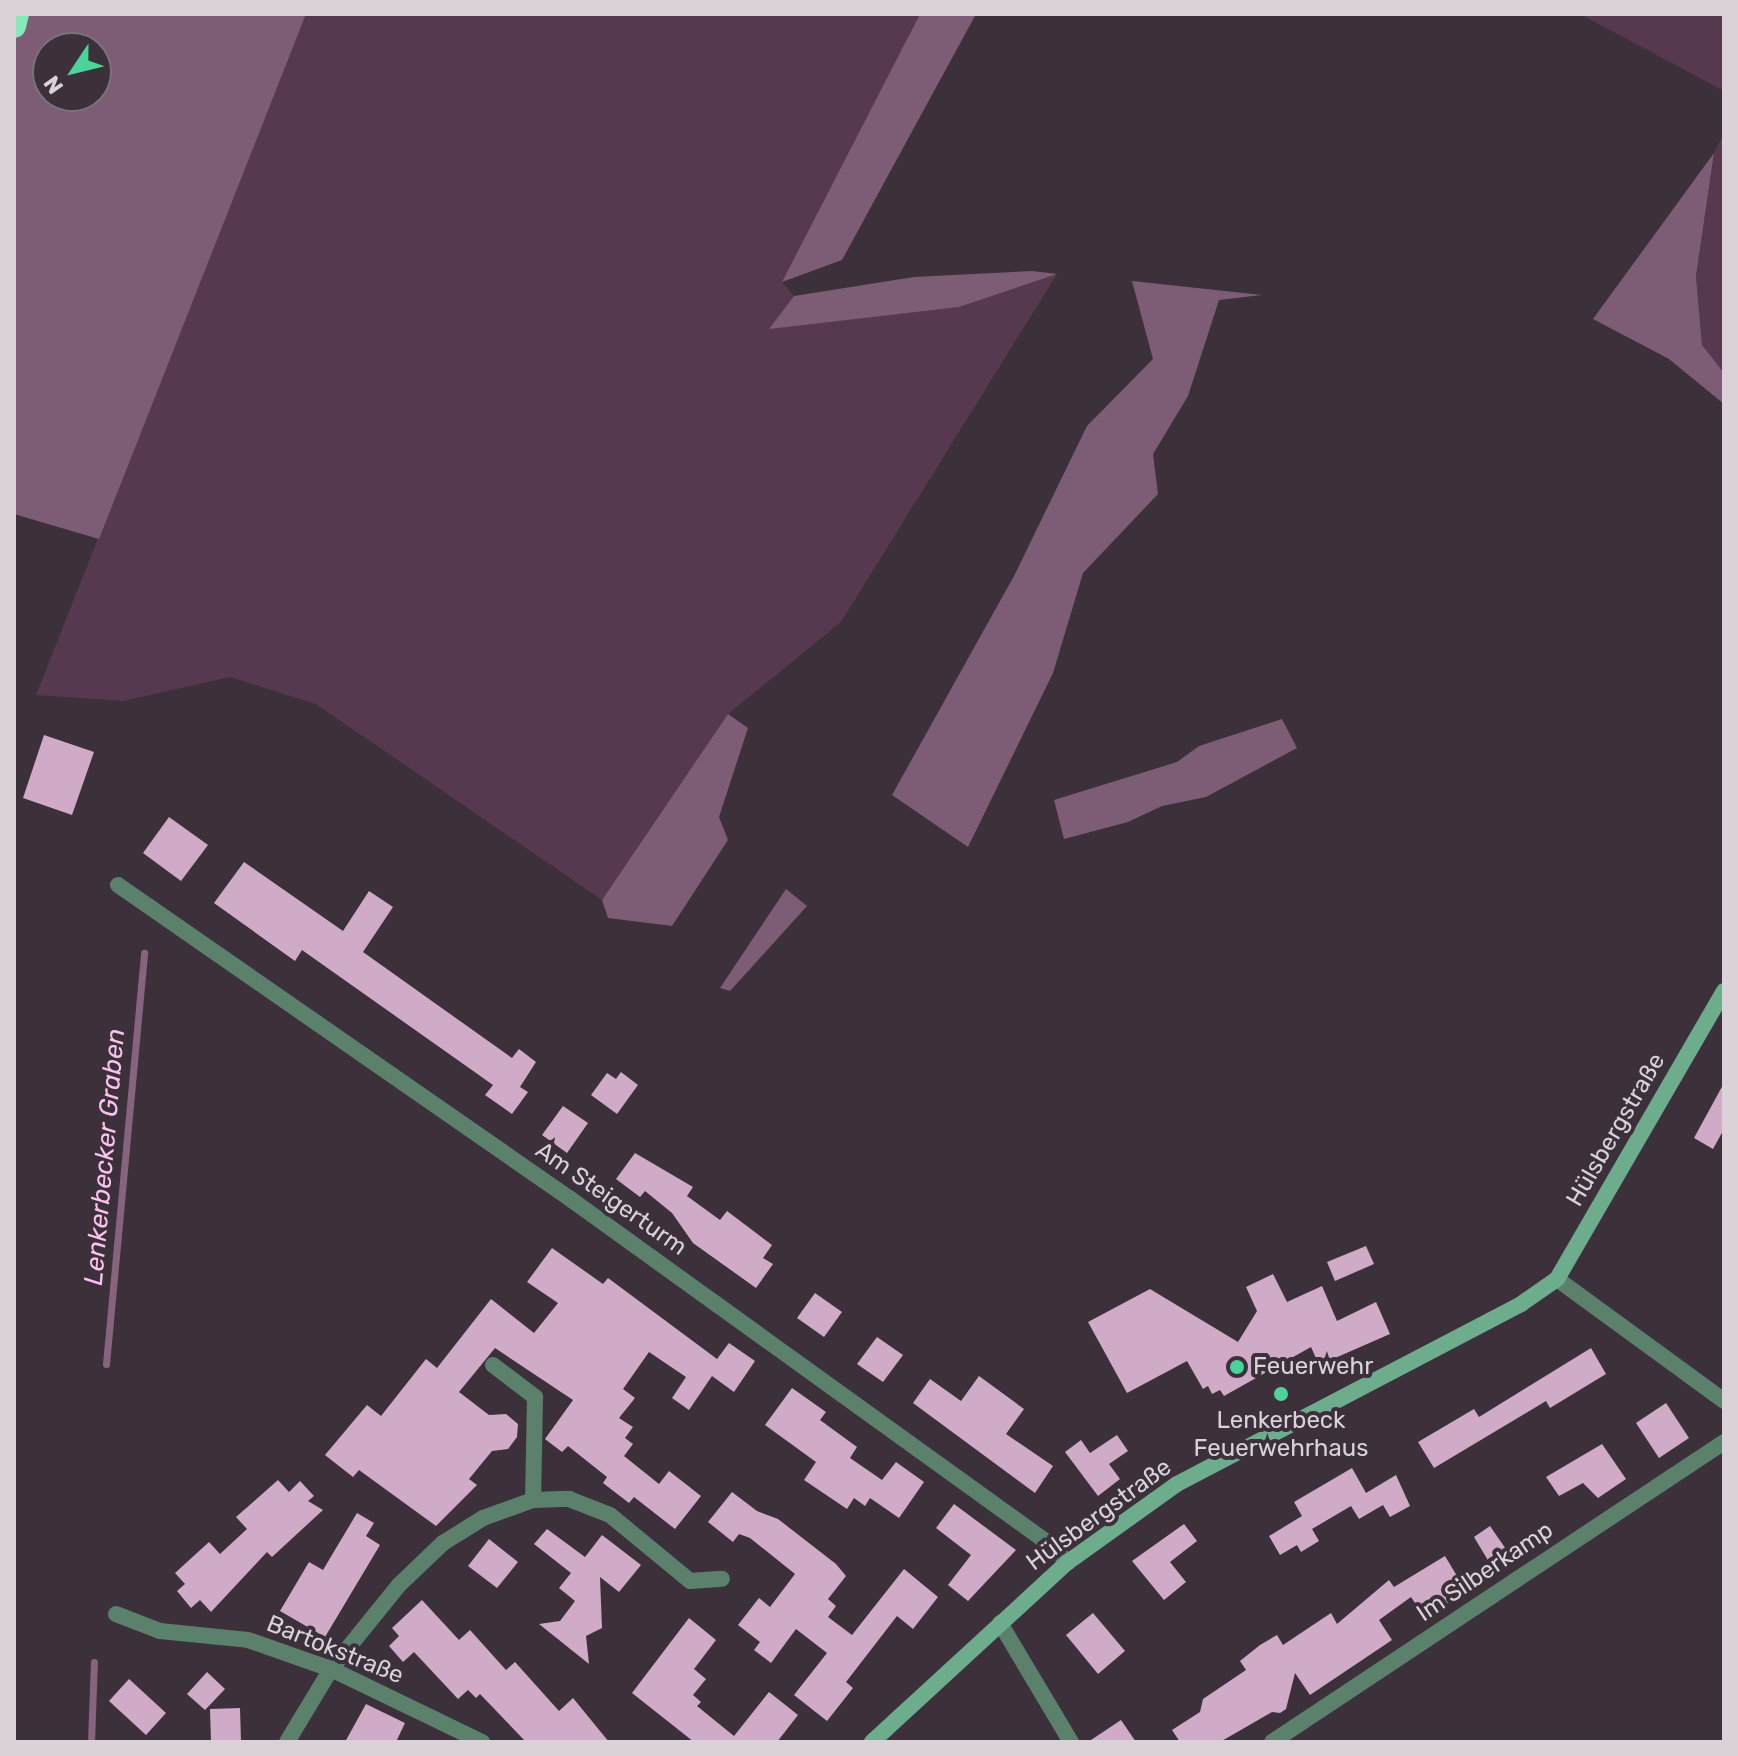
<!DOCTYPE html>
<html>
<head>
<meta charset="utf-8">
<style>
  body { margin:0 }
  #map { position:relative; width:1738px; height:1756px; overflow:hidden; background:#3c313a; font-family:Rubik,sans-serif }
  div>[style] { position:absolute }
  .green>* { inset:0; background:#56394f }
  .forest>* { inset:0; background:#7d5c76 }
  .stream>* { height:7px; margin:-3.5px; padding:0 3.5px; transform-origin:3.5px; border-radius:3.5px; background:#86647e }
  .building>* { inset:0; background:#d0abc7 }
  .street>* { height:16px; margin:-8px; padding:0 8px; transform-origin:8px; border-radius:8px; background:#5b816d }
  .secondary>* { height:16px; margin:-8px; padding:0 8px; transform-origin:8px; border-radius:8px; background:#6dac8c }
  .highway>* { height:24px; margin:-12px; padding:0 12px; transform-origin:12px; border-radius:12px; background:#85eaba }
  .dots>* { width:22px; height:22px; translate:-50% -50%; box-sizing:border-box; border:4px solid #3c313a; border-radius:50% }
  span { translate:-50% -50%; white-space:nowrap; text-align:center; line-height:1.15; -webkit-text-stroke:8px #3c313a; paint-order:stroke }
  .street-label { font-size:24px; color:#dad2d8 }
  .poi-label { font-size:24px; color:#dad2d8 }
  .left { translate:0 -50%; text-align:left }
  .water-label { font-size:26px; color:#fcc2ee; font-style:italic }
  .frame { position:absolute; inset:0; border:16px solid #dad2d8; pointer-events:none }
  .north { position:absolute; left:32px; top:32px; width:80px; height:80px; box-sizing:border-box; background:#3c313a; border:2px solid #7b7179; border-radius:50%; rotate:235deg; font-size:22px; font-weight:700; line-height:32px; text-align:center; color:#dad2d8 }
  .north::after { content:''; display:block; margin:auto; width:28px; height:36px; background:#4cd39a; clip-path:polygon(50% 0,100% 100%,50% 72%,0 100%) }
</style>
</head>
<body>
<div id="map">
  <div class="green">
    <div style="clip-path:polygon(306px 14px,920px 14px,782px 282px,794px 296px,770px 328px,959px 307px,1057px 274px,841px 622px,728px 714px,602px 900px,316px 704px,230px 677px,123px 701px,36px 695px)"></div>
    <div style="clip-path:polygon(1580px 14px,1724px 14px,1724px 91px)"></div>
    <div style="clip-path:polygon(1724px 133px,1724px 373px,1702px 345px,1696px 276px,1714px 153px)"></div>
  </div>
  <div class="forest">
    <div style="clip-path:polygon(evenodd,14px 14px,306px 14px,99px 539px,14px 514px,14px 14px,48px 48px,96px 48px,96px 96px,48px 96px,48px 48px)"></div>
    <div style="clip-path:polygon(920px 14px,976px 14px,842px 260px,782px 282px)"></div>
    <div style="clip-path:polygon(1714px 153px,1696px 276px,1702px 345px,1724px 373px,1724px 404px,1669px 359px,1593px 319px)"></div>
    <div style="clip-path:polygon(1032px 271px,1057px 274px,959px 307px,769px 329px,794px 296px,914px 277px)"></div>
    <div style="clip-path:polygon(1132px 281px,1262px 295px,1219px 300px,1188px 396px,1153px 454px,1158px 494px,1083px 573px,1053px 673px,968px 847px,892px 795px,1014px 576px,1087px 426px,1153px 359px)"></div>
    <div style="clip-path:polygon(728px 714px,748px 728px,719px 817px,728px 840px,672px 926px,608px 918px,602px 900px)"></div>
    <div style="clip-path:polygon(1282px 719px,1297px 748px,1206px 797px,1162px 806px,1128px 822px,1064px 839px,1054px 800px,1177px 762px,1199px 746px)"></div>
    <div style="clip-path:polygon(786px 889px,807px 906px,730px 991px,720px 988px)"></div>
  </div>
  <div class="stream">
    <div style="left:106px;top:1364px;width:413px;rotate:-84.7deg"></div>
    <div style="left:91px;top:1742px;width:80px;rotate:-87.9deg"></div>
  </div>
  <div class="building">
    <div style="clip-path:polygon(44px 735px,94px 752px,72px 815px,23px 798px)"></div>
    <div style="clip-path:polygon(169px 817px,208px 845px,181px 881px,143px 853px)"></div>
    <div style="clip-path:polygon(244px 862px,343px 931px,369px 891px,393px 907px,363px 952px,512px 1058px,519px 1049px,536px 1062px,520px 1087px,528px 1092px,512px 1114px,485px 1095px,493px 1085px,302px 950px,295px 961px,214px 903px)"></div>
    <div style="clip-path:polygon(621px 1072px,638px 1085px,617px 1114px,591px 1095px,607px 1073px,616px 1079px)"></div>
    <div style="clip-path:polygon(1724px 1083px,1724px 1129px,1713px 1149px,1694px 1138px)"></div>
    <div style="clip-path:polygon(563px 1106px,588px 1123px,567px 1153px,542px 1135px)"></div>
    <div style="clip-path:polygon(635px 1153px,693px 1187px,687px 1196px,720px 1220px,727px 1211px,772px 1245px,763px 1258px,773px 1264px,756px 1288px,693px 1243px,672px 1213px,645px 1191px,640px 1197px,616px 1179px)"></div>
    <div style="clip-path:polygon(1366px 1246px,1374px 1264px,1335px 1281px,1327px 1262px)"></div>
    <div style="clip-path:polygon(552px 1248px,603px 1284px,608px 1278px,717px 1359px,729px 1343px,755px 1361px,734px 1392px,712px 1376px,689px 1410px,672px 1398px,686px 1377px,649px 1352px,623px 1389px,635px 1398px,619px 1418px,633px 1427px,625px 1438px,633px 1444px,624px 1456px,659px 1484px,669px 1471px,701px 1496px,675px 1529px,634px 1497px,629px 1503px,603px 1483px,607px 1477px,568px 1446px,562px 1452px,545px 1439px,573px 1400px,495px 1348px,459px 1392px,489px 1415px,506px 1414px,518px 1424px,517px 1437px,508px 1449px,492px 1451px,469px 1479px,477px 1485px,436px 1526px,359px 1470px,353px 1477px,325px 1455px,367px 1405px,381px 1416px,426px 1359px,437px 1368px,491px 1299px,534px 1333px,558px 1303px,527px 1282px)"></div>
    <div style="clip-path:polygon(1273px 1274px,1287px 1302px,1322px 1286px,1337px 1321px,1376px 1302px,1390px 1334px,1319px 1365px,1311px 1347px,1224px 1396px,1220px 1390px,1212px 1394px,1208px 1386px,1203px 1389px,1187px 1361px,1127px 1393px,1088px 1322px,1150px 1289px,1238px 1342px,1257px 1311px,1246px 1287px)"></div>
    <div style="clip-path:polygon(815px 1293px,842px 1312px,824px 1337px,797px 1318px)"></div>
    <div style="clip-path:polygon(877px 1337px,903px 1355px,883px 1382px,857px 1364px)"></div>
    <div style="clip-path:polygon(1591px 1348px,1606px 1374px,1550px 1408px,1546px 1401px,1434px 1468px,1418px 1442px,1474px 1409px,1479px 1417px)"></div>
    <div style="clip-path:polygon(979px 1376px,1024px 1409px,1006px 1434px,1053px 1466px,1035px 1493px,913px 1403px,930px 1379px,961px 1401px)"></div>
    <div style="clip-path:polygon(792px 1388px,826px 1412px,820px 1420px,857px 1447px,850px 1458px,882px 1480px,896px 1462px,924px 1482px,899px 1518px,870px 1498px,865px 1506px,854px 1498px,847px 1509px,804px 1480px,816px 1462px,765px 1425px)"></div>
    <div style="clip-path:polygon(1666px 1403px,1689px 1438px,1659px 1458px,1636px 1423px)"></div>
    <div style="clip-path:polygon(1117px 1435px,1128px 1451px,1109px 1464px,1120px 1479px,1098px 1496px,1065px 1452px,1081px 1440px,1090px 1453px)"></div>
    <div style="clip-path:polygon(1602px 1444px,1626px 1479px,1598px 1498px,1583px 1483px,1559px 1496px,1546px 1477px)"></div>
    <div style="clip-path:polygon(1352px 1468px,1366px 1493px,1396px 1475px,1410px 1506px,1390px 1517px,1383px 1505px,1359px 1519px,1351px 1506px,1312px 1529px,1319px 1541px,1301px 1552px,1297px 1545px,1280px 1555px,1269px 1536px,1302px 1516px,1294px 1502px)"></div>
    <div style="clip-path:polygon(278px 1480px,289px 1492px,300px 1481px,314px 1496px,308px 1501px,323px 1510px,272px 1557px,267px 1552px,211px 1612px,200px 1600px,191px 1608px,177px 1591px,185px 1584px,175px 1573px,209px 1542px,220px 1554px,247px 1529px,236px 1517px)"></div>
    <div style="clip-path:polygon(732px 1492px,757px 1511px,778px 1519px,836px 1564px,846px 1576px,828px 1599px,836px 1606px,828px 1617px,852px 1635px,904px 1569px,938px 1597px,913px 1629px,897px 1616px,846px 1682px,853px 1688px,827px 1721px,794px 1695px,827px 1653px,796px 1629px,771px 1663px,754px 1650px,760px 1642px,738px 1625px,759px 1598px,770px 1607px,795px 1574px,750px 1538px,739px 1534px,733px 1542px,708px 1522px)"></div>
    <div style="clip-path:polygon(954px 1504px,1016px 1550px,968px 1601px,948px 1585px,971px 1555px,936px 1528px)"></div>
    <div style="clip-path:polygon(357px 1513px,374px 1523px,366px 1536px,380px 1545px,325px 1637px,280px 1611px,309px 1562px,323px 1570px)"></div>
    <div style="clip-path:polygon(1184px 1524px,1197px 1541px,1170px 1562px,1186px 1582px,1164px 1600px,1132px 1561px)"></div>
    <div style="clip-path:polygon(1490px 1526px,1510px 1555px,1492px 1567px,1474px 1537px)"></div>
    <div style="clip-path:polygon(547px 1529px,585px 1557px,602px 1535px,641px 1565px,619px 1592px,600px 1577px,602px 1628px,586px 1636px,589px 1664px,539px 1624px,560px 1621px,575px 1601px,559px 1588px,571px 1573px,534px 1544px)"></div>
    <div style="clip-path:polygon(489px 1539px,518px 1562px,497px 1588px,468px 1566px)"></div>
    <div style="clip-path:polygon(1445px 1556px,1466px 1591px,1425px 1618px,1411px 1597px,1379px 1620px,1392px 1640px,1310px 1695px,1295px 1673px,1286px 1709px,1280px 1713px,1272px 1712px,1220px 1742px,1180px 1742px,1172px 1730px,1200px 1712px,1203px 1699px,1246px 1670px,1240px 1661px,1260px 1645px,1277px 1635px,1283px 1645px,1331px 1613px,1337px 1624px,1389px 1580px,1394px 1587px)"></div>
    <div style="clip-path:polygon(422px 1600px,459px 1640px,470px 1630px,506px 1670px,515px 1662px,559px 1711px,573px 1698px,609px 1742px,526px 1742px,480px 1694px,476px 1698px,468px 1690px,458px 1699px,414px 1652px,403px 1662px,389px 1646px,399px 1636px,392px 1628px)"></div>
    <div style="clip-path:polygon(1093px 1613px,1125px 1651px,1098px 1674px,1066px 1635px)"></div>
    <div style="clip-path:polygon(689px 1618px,716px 1640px,694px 1669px,706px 1679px,693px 1695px,701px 1702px,697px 1706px,734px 1736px,769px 1692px,798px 1715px,777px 1742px,694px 1742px,632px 1693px)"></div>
    <div style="clip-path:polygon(207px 1672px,225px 1689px,205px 1710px,187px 1694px)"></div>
    <div style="clip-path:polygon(129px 1679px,166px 1713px,146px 1735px,109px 1701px)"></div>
    <div style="clip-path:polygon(366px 1704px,405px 1723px,396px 1742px,345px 1742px)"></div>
    <div style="clip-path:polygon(240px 1708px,241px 1742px,211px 1742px,210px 1709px)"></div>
    <div style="clip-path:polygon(1121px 1720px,1136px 1742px,1088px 1742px)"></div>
  </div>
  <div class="street">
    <div style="left:118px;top:885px;width:549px;rotate:34.76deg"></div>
    <div style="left:569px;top:1198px;width:590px;rotate:35.76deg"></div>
    <div style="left:1048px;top:1543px;width:28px;rotate:44deg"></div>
    <div style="left:1557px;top:1279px;width:207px;rotate:36.1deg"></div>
    <div style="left:493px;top:1365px;width:53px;rotate:37.3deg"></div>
    <div style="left:535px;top:1397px;width:103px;rotate:91.1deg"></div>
    <div style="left:116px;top:1614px;width:47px;rotate:21.1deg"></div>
    <div style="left:160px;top:1631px;width:88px;rotate:5.8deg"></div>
    <div style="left:248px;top:1640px;width:88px;rotate:19.3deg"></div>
    <div style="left:331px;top:1669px;width:168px;rotate:25.8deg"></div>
    <div style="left:1000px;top:1623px;width:139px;rotate:59.2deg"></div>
    <div style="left:287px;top:1742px;width:85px;rotate:-58.9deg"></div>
    <div style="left:331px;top:1669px;width:108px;rotate:-51deg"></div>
    <div style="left:399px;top:1585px;width:61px;rotate:-43.7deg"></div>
    <div style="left:443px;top:1543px;width:47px;rotate:-32deg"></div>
    <div style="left:483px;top:1518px;width:53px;rotate:-19.8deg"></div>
    <div style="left:533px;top:1500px;width:36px;rotate:-2deg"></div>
    <div style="left:569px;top:1499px;width:44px;rotate:21.3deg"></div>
    <div style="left:610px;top:1515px;width:104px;rotate:39.5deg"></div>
    <div style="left:690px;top:1581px;width:32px;rotate:-4deg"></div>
    <div style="left:1272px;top:1742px;width:542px;rotate:-33.57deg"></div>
  </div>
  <div class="secondary">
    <div style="left:872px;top:1742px;width:266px;rotate:-42.6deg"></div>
    <div style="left:1068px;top:1562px;width:134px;rotate:-35.6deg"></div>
    <div style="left:1177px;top:1484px;width:388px;rotate:-27.6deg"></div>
    <div style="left:1521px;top:1304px;width:44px;rotate:-34.8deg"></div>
    <div style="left:1557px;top:1279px;width:333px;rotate:-59.9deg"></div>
  </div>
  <div class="highway">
    <div style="left:14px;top:26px;width:12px;rotate:-76deg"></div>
  </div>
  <div class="dots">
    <div style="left:1237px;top:1367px;background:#4cd39a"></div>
    <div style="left:1281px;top:1394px;background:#4cd39a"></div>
  </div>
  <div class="street-label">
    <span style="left:1616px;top:1130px;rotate:-60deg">Hülsbergstraße</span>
    <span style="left:611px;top:1199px;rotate:35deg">Am Steigerturm</span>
    <span style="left:1099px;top:1515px;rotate:-36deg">Hülsbergstraße</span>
    <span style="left:1485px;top:1572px;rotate:-34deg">Im Silberkamp</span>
    <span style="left:335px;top:1650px;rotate:22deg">Bartokstraße</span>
  </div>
  <div class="poi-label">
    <span class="left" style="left:1253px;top:1367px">Feuerwehr</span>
    <span style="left:1281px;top:1435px">Lenkerbeck<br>Feuerwehrhaus</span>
  </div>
  <div class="water-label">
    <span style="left:105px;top:1157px;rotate:-85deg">Lenkerbecker Graben</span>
  </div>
  <div class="frame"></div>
  <div class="north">N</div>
</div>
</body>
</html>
